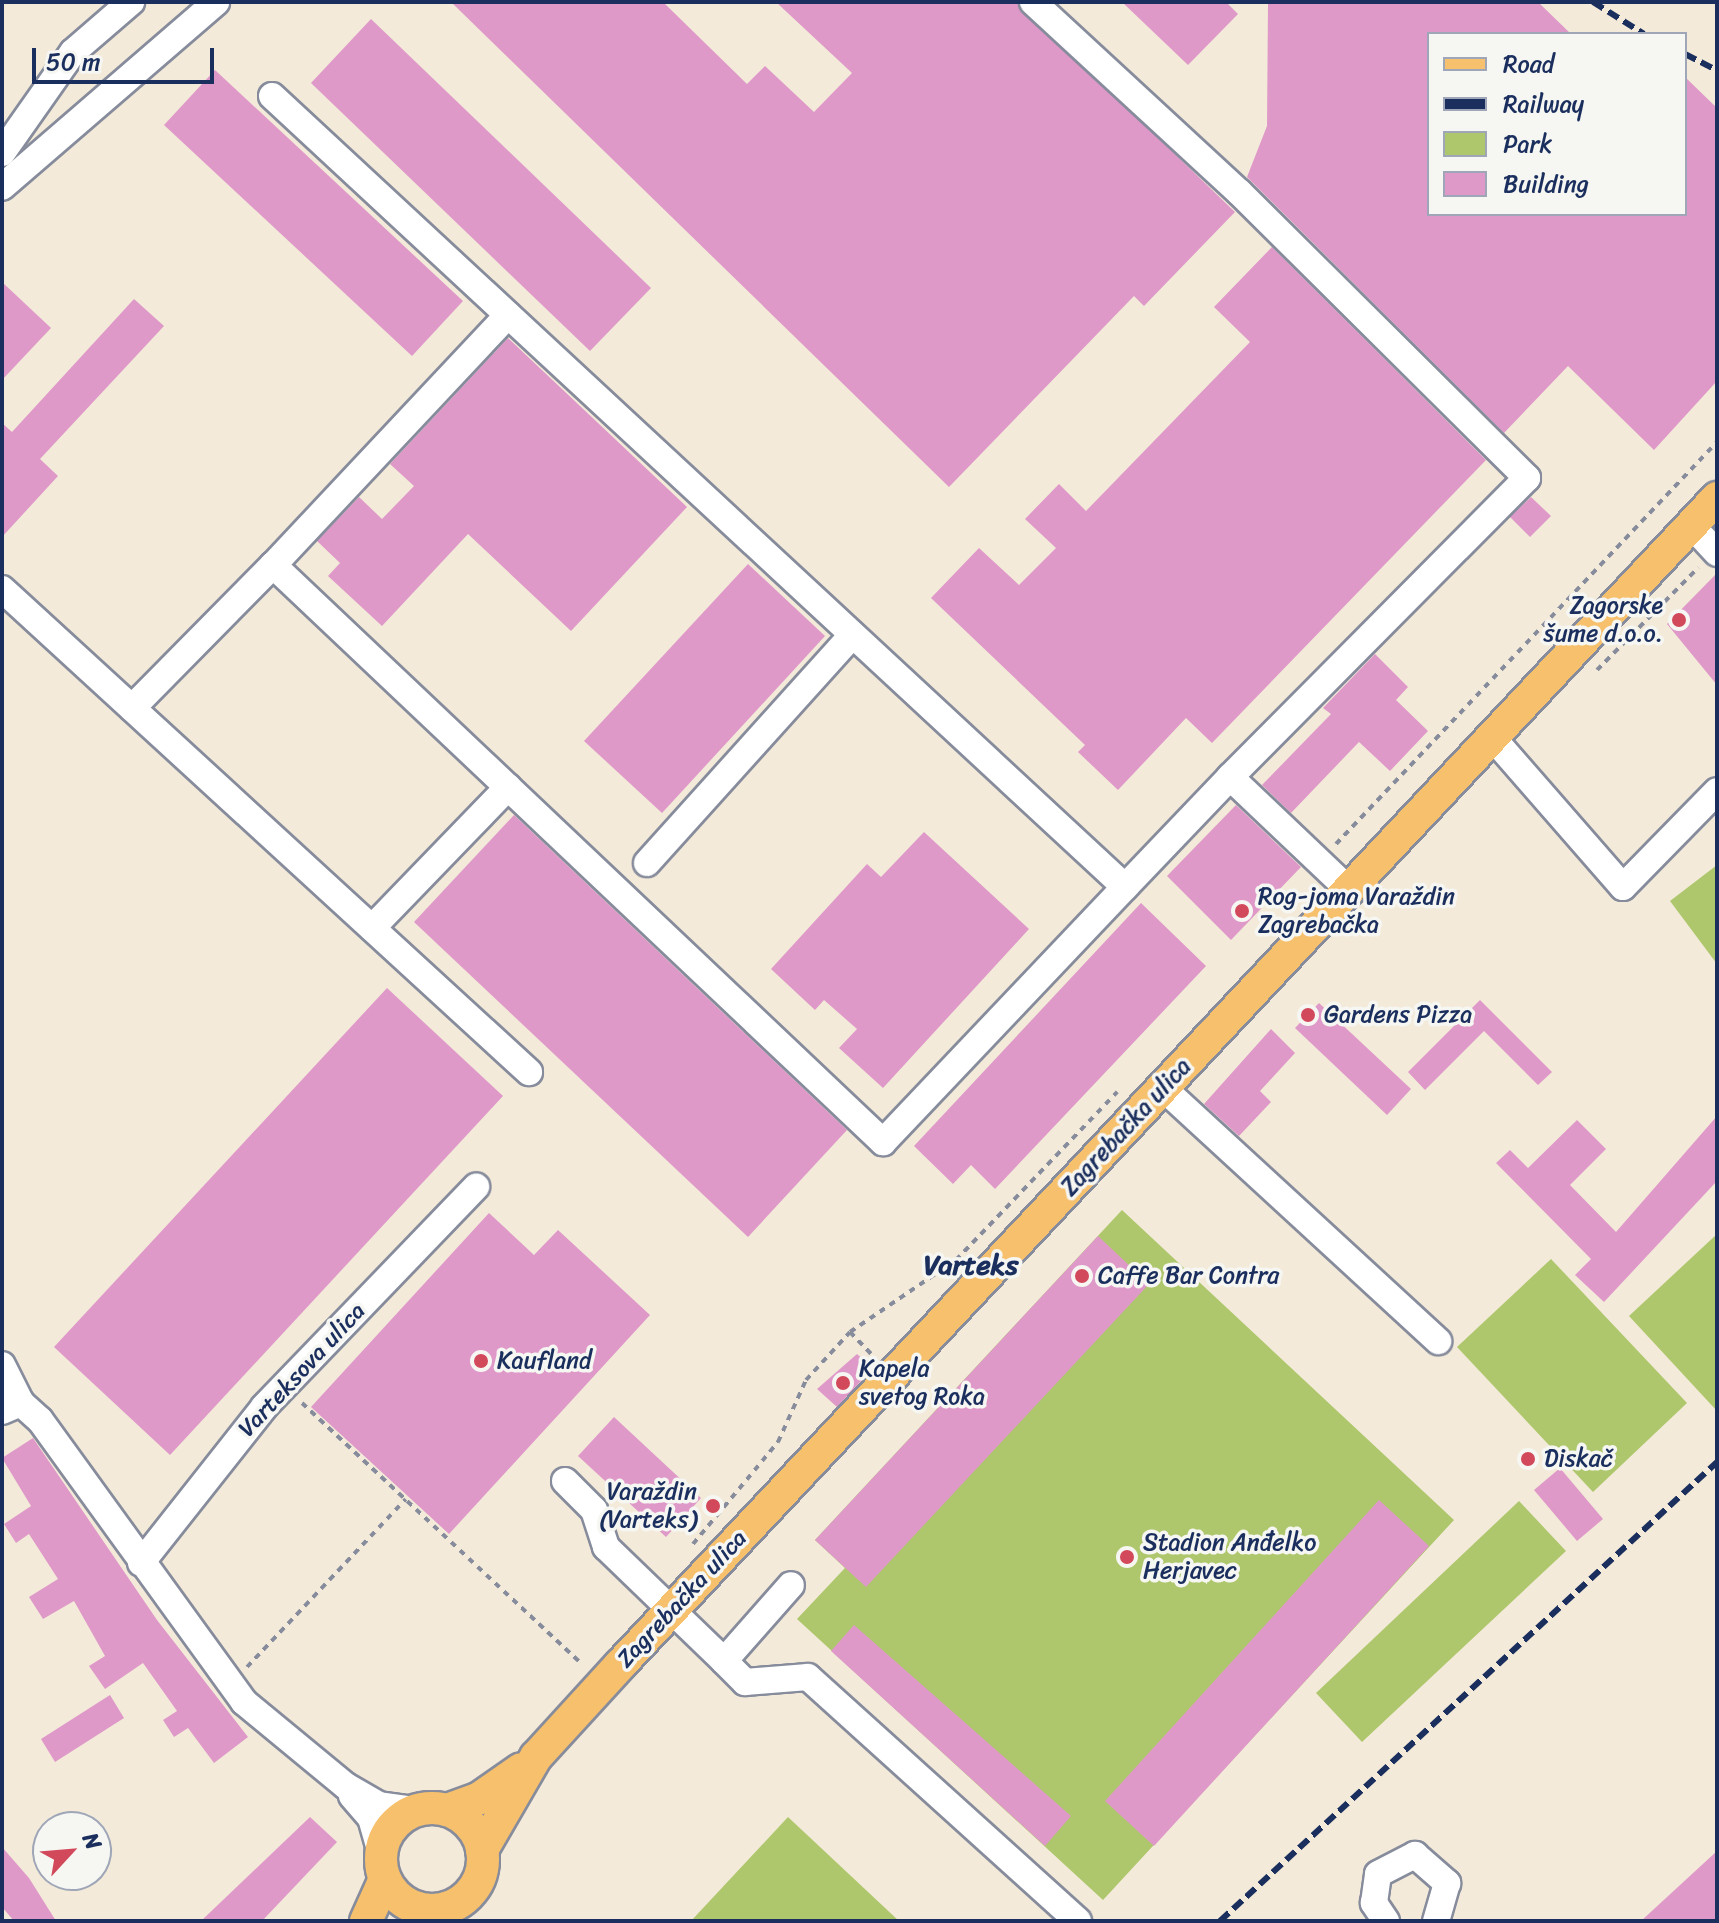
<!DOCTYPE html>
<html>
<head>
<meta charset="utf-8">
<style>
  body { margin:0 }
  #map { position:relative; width:1719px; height:1923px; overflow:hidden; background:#f3ead9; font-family:Sriracha,sans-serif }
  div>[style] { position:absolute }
  .green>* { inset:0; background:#aec76c }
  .building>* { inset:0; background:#df99c9 }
  .path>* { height:4px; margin-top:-2px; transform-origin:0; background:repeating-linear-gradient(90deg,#878c9c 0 6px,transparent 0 12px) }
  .roads { filter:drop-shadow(2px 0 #878c9c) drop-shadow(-2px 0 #878c9c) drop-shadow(0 2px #878c9c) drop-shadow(0 -2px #878c9c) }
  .minor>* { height:26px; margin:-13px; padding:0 13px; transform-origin:13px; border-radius:13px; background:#fff }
  .major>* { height:32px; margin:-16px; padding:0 16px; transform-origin:16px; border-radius:16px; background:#f7c06c }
  .major>.ring { margin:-16px; padding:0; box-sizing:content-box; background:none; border:32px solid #f7c06c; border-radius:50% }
  .rail>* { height:6px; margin-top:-3px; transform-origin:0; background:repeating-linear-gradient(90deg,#1b2f5e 0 12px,transparent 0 18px) }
  .dots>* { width:22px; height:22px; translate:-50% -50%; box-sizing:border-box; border:4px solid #f6f6f2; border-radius:50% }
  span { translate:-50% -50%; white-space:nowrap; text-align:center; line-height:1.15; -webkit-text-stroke:7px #f6f6f2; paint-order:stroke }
  .poi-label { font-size:24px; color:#1b2f5e }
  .right { translate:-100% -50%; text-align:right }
  .left { translate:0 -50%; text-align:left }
  .street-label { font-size:24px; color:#1b2f5e }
  .quarter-label { font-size:28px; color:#1b2f5e; font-weight:700 }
  .frame { position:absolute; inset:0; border:4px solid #1b2f5e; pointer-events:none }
  .legend { position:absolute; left:1427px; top:32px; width:260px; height:184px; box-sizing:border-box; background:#f6f6f2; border:2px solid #9ea6b7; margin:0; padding:10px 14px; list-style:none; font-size:24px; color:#1b2f5e }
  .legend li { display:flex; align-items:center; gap:16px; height:40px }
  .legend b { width:40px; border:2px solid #9ea6b7 }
  .north { position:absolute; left:32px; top:1811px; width:80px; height:80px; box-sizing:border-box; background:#f6f6f2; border:2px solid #9ea6b7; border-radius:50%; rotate:64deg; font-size:22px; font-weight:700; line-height:32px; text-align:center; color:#1b2f5e }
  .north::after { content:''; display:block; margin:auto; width:28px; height:36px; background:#d1495b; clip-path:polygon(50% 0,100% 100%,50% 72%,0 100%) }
  .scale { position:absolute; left:32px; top:48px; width:182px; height:36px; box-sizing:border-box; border:4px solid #1b2f5e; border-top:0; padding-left:10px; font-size:24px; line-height:28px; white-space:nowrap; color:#1b2f5e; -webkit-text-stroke:6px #f6f6f2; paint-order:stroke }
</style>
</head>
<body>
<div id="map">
  <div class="green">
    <div style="clip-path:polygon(1717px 865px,1717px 964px,1670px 901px)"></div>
    <div style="clip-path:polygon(1122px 1210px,1454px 1520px,1103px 1900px,797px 1619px,845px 1568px,815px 1540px)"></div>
    <div style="clip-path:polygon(1717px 1234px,1717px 1411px,1629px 1316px)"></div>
    <div style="clip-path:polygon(1551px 1259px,1687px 1403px,1593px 1492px,1457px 1347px)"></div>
    <div style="clip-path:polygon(1519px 1501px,1566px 1551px,1362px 1742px,1316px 1693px)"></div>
    <div style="clip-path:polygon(788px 1817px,899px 1921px,691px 1921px)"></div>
  </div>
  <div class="building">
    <div style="clip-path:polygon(451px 2px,663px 2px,747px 84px,765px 66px,814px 112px,852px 73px,776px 2px,1017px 2px,1235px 212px,1144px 306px,1134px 296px,949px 487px)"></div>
    <div style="clip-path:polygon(1122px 2px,1226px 2px,1238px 14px,1188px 65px)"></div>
    <div style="clip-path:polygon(1268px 2px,1538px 2px,1571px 34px,1429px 34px,1429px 214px,1685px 214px,1685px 77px,1717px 108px,1717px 381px,1654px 450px,1568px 366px,1504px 433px,1247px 177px,1267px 126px)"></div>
    <div style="clip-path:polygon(371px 19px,651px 288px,590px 351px,311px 83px)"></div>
    <div style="clip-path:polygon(215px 70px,463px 301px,412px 356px,164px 125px)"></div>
    <div style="clip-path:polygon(1272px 247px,1486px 460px,1212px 743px,1186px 718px,1118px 790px,1078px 752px,1085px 745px,931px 598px,979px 548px,1019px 585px,1056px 548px,1025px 519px,1059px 484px,1086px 511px,1250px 342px,1214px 307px)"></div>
    <div style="clip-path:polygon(2px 282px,51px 328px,2px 380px)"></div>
    <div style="clip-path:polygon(134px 299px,164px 326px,40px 459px,58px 476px,2px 537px,2px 423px,12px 432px)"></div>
    <div style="clip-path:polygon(508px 338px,687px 507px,571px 631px,468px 534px,382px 626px,328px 576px,340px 563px,317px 541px,359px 497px,382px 519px,414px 486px,390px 464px)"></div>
    <div style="clip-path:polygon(1531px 497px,1551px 516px,1530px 537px,1510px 517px)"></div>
    <div style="clip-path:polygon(748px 564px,825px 636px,662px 813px,584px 741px)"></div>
    <div style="clip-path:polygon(1717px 573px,1717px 685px,1667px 624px)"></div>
    <div style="clip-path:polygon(1375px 654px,1408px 687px,1396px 700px,1428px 731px,1390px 771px,1359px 742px,1291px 813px,1262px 785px,1331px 714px,1323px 708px)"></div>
    <div style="clip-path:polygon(1236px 805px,1301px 867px,1231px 940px,1167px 876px)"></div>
    <div style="clip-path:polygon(514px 815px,847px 1130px,748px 1237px,414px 922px)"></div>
    <div style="clip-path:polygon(924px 832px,1029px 929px,883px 1088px,839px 1048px,857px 1029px,824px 1000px,815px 1010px,771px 969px,867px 864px,881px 877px)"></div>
    <div style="clip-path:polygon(1141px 903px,1206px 966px,995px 1189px,971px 1165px,953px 1184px,914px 1146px)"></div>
    <div style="clip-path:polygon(387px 988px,503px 1096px,170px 1455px,54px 1347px)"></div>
    <div style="clip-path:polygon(1480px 1000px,1552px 1072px,1538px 1085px,1484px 1031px,1425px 1090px,1408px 1072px)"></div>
    <div style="clip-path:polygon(1319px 1003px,1411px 1089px,1387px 1115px,1295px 1028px)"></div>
    <div style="clip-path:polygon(1271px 1029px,1295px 1053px,1260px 1091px,1271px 1102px,1239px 1136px,1204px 1104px)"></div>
    <div style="clip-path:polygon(1717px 1116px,1717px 1181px,1604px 1302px,1575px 1275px,1591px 1259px,1496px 1163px,1510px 1150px,1528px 1168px,1577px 1120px,1606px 1149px,1570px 1185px,1616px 1232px)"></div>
    <div style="clip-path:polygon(489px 1213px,534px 1255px,558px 1230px,650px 1315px,449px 1534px,311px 1407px)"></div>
    <div style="clip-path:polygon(1098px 1236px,1149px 1284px,866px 1587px,815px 1540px)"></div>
    <div style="clip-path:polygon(857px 1354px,873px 1368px,837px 1407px,817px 1389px)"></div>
    <div style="clip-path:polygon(614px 1417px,701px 1498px,666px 1537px,578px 1456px)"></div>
    <div style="clip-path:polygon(33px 1438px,157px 1620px,248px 1737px,214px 1763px,188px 1728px,174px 1737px,163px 1720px,177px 1711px,143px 1663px,105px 1689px,89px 1666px,105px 1656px,74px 1601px,43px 1619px,29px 1597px,58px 1579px,29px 1534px,16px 1543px,4px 1524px,31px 1506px,2px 1458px)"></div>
    <div style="clip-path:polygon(1560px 1468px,1603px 1519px,1577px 1541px,1534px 1490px)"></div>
    <div style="clip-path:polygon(1379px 1500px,1429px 1546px,1154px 1846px,1105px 1801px)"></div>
    <div style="clip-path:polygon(854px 1625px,1071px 1816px,1045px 1846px,831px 1651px)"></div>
    <div style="clip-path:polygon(110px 1695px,124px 1718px,55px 1762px,41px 1739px)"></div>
    <div style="clip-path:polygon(310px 1817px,337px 1842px,262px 1921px,201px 1921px)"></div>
    <div style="clip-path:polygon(2px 1847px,29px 1878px,56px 1921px,14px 1921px,2px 1907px)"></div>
    <div style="clip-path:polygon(1717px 1851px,1717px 1921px,1641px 1921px)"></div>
  </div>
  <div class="path">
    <div style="left:1597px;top:670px;width:144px;rotate:-45.3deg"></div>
    <div style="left:1336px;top:844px;width:554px;rotate:-46.54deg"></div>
    <div style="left:850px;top:1332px;width:33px;rotate:46deg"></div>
    <div style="left:302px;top:1403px;width:383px;rotate:43deg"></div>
    <div style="left:693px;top:1544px;width:133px;rotate:-50.2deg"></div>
    <div style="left:778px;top:1442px;width:68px;rotate:-65.7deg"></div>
    <div style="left:806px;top:1380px;width:65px;rotate:-47.5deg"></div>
    <div style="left:850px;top:1332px;width:128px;rotate:-34.2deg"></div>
    <div style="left:956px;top:1260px;width:233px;rotate:-46.2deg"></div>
    <div style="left:247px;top:1667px;width:231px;rotate:-46.6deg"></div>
    <div style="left:452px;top:1921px;width:42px;rotate:-36.3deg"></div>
    <div style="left:486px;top:1896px;width:22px;rotate:-69deg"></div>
  </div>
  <div class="roads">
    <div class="minor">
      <div style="left:1033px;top:2px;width:280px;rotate:42.7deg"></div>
      <div style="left:1239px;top:192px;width:406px;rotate:44.8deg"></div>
      <div style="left:1527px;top:478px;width:421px;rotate:134.8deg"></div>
      <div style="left:1230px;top:777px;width:164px;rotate:43.5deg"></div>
      <div style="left:272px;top:96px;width:1163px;rotate:42.84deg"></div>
      <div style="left:1125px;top:887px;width:152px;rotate:-46.3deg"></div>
      <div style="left:2px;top:153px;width:123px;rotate:-54.9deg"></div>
      <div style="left:73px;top:52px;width:77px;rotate:-40.8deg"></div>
      <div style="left:2px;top:187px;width:283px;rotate:-40.8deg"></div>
      <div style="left:508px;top:315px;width:343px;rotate:133.2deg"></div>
      <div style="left:273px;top:565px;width:840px;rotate:43.41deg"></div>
      <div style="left:883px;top:1142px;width:352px;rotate:-46.5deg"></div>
      <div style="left:1691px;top:525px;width:38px;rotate:47deg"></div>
      <div style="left:2px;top:589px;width:715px;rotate:42.51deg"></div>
      <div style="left:132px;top:708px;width:201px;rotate:-45.4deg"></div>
      <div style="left:1492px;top:737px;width:199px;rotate:48.9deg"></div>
      <div style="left:1623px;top:887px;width:134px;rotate:-45.6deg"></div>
      <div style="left:647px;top:863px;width:307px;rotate:-48deg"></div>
      <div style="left:372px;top:928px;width:196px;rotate:-46deg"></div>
      <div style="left:1163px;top:1088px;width:374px;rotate:42.6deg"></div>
      <div style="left:2px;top:1365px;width:42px;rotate:63.4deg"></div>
      <div style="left:2px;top:1411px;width:21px;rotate:-23deg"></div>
      <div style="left:21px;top:1403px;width:25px;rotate:42deg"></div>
      <div style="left:40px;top:1420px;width:348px;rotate:54.1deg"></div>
      <div style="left:244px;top:1702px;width:132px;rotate:39.5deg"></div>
      <div style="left:346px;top:1786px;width:38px;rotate:30deg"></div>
      <div style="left:379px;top:1805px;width:35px;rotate:8deg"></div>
      <div style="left:565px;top:1481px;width:41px;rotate:45deg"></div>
      <div style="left:594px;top:1510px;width:39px;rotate:72deg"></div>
      <div style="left:606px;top:1547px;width:164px;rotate:44deg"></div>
      <div style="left:724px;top:1661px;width:101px;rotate:-48.6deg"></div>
      <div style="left:141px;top:1563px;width:199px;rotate:-51.7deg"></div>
      <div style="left:264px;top:1407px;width:306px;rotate:-46.1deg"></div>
      <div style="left:724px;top:1661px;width:30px;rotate:45deg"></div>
      <div style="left:745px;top:1682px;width:63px;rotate:-4.5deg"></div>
      <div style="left:808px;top:1677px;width:364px;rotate:42.1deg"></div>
      <div style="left:352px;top:1796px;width:29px;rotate:49deg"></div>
      <div style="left:371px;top:1818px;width:37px;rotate:74deg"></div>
      <div style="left:1386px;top:1921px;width:22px;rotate:-124deg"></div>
      <div style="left:1374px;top:1903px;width:29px;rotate:-82deg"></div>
      <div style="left:1378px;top:1874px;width:42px;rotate:-27.2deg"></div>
      <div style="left:1415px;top:1855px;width:43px;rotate:41.2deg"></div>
      <div style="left:1447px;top:1883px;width:40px;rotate:106deg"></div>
    </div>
    <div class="major">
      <div class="ring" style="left:381px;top:1808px;width:70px;height:70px"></div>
      <div style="left:447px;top:1810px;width:33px;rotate:-20deg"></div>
      <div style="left:478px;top:1799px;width:52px;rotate:-34.9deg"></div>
      <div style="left:482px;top:1850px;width:108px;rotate:-59.9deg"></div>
      <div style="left:536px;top:1757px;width:125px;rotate:-47.6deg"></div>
      <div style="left:620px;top:1665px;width:1602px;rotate:-46.77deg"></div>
      <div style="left:366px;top:1921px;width:46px;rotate:-65.7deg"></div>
    </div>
  </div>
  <div class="rail">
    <div style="left:1593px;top:2px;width:60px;rotate:32.1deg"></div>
    <div style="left:1685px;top:54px;width:36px;rotate:27deg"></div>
    <div style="left:1220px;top:1921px;width:677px;rotate:-42.72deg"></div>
  </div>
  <div class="dots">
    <div style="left:1679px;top:620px;background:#d1495b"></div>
    <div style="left:1242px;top:911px;background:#d1495b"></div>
    <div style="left:1308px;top:1015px;background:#d1495b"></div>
    <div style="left:1082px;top:1276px;background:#d1495b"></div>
    <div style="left:481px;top:1361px;background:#d1495b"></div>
    <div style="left:843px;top:1383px;background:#d1495b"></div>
    <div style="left:1528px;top:1459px;background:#d1495b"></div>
    <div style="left:713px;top:1506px;background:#d1495b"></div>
    <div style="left:1127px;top:1557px;background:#d1495b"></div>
  </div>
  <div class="poi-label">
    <span class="right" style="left:1663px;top:620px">Zagorske<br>šume d.o.o.</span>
    <span class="left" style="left:1258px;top:911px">Rog-joma Varaždin<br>Zagrebačka</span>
    <span class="left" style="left:1324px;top:1015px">Gardens Pizza</span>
    <span class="left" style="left:1098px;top:1276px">Caffe Bar Contra</span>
    <span class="left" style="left:497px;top:1361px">Kaufland</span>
    <span class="left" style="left:859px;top:1383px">Kapela<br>svetog Roka</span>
    <span class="left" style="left:1544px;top:1459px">Diskač</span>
    <span class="right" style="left:697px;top:1506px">Varaždin<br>(Varteks)</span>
    <span class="left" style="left:1143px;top:1557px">Stadion Anđelko<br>Herjavec</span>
  </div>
  <div class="street-label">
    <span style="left:1126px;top:1127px;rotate:-47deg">Zagrebačka ulica</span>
    <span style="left:302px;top:1370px;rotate:-47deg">Varteksova ulica</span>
    <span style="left:682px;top:1599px;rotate:-47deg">Zagrebačka ulica</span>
  </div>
  <div class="quarter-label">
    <span style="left:971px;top:1265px">Varteks</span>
  </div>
  <div class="frame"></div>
  <ul class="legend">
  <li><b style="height:10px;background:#f7c06c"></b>Road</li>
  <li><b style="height:10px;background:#1b2f5e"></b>Railway</li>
  <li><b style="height:22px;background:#aec76c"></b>Park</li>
  <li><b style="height:22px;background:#df99c9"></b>Building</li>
  </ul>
  <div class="north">N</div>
  <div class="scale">50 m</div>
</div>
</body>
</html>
